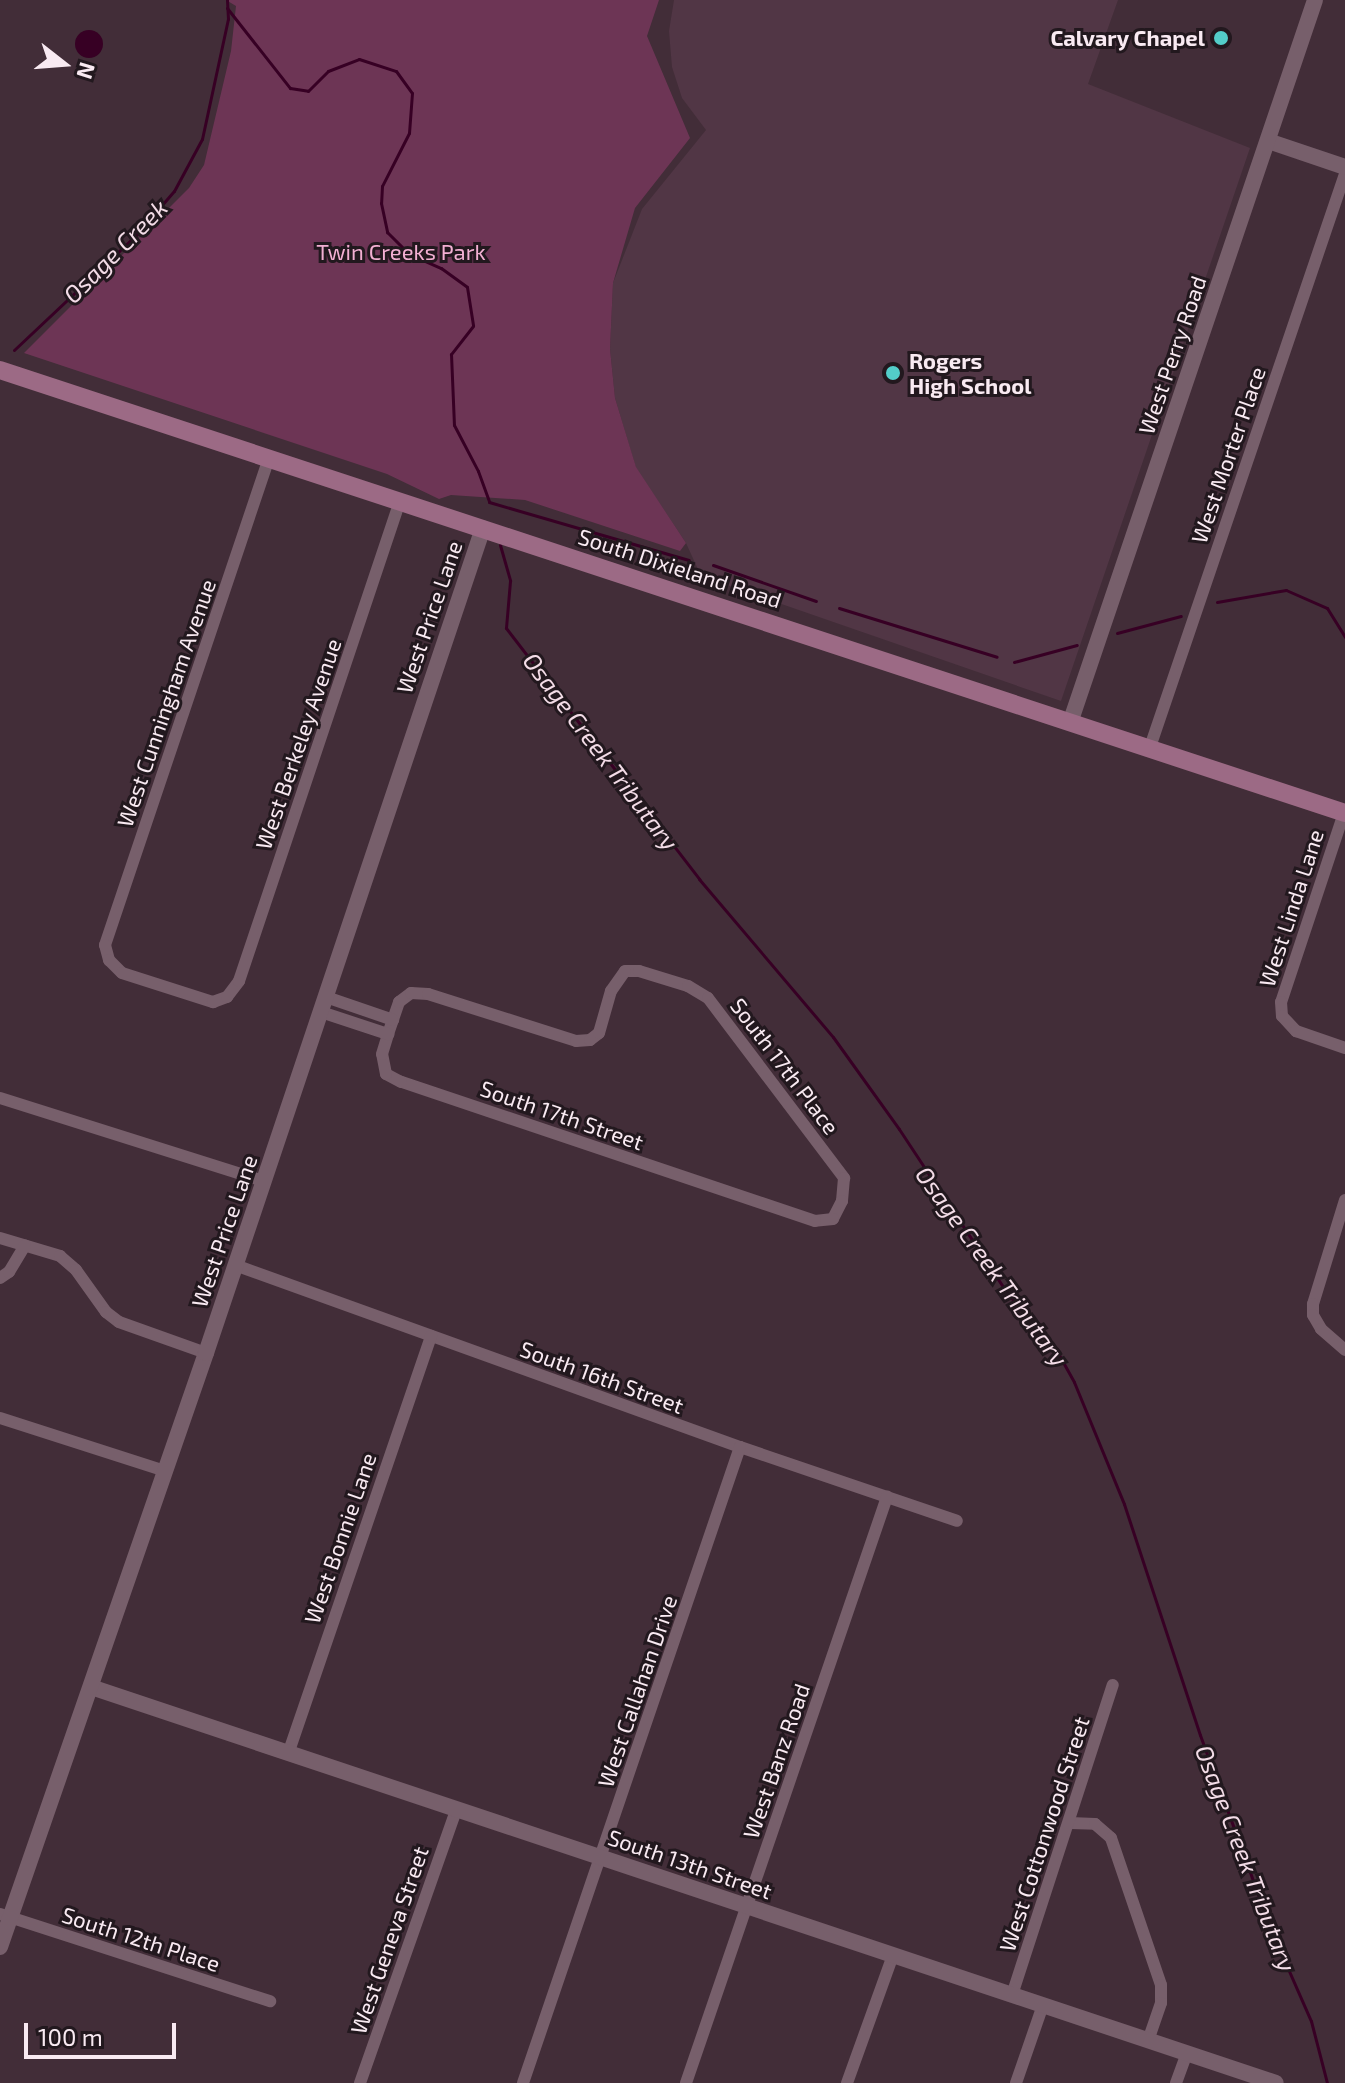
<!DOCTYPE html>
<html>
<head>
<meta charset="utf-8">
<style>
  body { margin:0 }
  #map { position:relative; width:1345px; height:2083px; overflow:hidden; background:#422d38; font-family:"Exo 2",sans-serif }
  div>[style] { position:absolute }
  .built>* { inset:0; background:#513645 }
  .green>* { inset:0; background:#6d3555 }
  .water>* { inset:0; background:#370024 }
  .round { border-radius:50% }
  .stream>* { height:3px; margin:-1.5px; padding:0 1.5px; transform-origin:1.5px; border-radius:1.5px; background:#370024 }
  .minor>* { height:12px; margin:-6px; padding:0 6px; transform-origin:6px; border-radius:6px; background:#775f6b }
  .tertiary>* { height:16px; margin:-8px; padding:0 8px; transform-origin:8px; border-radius:8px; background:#775f6b }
  .secondary>* { height:18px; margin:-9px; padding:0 9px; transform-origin:9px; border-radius:9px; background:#9c6a85 }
  .dots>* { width:22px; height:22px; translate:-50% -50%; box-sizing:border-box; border:4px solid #22181e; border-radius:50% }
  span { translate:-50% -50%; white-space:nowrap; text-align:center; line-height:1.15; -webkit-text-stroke:6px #22181e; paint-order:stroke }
  .poi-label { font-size:22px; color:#f9eaf2; font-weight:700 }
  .right { translate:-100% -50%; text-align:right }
  .left { translate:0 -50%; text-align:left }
  .park-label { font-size:22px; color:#f3afd3 }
  .street-label { font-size:22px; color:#f9eaf2 }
  .water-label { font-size:24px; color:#f3dce7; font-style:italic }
  .north { position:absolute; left:24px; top:24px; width:80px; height:80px; -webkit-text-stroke:6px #22181e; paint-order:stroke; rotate:107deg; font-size:22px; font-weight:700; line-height:32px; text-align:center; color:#f9eaf2 }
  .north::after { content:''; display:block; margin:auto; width:28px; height:36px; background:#f9eaf2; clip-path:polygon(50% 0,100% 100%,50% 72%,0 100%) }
  .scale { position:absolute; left:24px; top:2023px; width:152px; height:36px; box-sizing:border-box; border:4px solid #f9eaf2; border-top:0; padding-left:10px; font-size:24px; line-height:28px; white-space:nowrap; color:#f9eaf2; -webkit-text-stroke:6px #22181e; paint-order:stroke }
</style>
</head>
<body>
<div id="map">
  <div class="built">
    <div style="clip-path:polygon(674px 0,1118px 0,1088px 84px,1250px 148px,1061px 701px,701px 576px,686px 543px,636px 468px,615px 398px,610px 349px,613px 283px,642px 209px,706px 130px,682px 98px,672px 67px,669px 31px)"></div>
  </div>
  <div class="green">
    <div style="clip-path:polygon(226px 0,659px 0,647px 36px,690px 138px,635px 208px,613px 283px,610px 349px,615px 398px,636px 467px,686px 543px,680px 551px,525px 500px,451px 495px,439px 499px,387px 474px,24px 353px,189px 188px,204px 165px,231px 51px,236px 6px)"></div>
  </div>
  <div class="water">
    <div class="round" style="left:75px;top:30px;width:28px;height:28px"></div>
  </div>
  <div class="stream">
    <div style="left:227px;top:8px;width:102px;rotate:51.8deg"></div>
    <div style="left:290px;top:88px;width:18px;rotate:9deg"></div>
    <div style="left:308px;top:91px;width:28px;rotate:-45deg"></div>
    <div style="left:328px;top:71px;width:33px;rotate:-21deg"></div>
    <div style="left:359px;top:59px;width:39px;rotate:18deg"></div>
    <div style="left:396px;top:71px;width:27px;rotate:54deg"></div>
    <div style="left:412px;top:93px;width:40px;rotate:94.3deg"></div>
    <div style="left:409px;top:133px;width:59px;rotate:117deg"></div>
    <div style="left:382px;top:186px;width:17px;rotate:93deg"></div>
    <div style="left:381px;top:203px;width:30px;rotate:78deg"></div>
    <div style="left:387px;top:232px;width:31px;rotate:45deg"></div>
    <div style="left:409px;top:254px;width:35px;rotate:24deg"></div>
    <div style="left:441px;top:268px;width:32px;rotate:36deg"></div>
    <div style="left:467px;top:287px;width:39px;rotate:81deg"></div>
    <div style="left:473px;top:326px;width:36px;rotate:128deg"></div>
    <div style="left:451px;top:354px;width:71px;rotate:87.6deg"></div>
    <div style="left:454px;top:425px;width:52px;rotate:62.4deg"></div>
    <div style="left:478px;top:471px;width:33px;rotate:70deg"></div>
    <div style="left:489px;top:502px;width:208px;rotate:16.2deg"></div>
    <div style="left:14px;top:350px;width:168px;rotate:-43.3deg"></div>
    <div style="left:136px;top:235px;width:58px;rotate:-49.2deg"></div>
    <div style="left:174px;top:191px;width:59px;rotate:-61.7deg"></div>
    <div style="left:202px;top:139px;width:123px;rotate:-77.8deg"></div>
    <div style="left:228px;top:19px;width:19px;rotate:-93deg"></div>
    <div style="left:500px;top:545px;width:37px;rotate:74deg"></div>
    <div style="left:510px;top:581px;width:47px;rotate:94.9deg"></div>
    <div style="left:506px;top:628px;width:317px;rotate:52.4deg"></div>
    <div style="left:699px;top:879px;width:207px;rotate:49.7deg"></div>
    <div style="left:833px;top:1037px;width:113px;rotate:54.3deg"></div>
    <div style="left:899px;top:1129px;width:196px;rotate:56.6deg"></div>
    <div style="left:1007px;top:1293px;width:71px;rotate:48.4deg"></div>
    <div style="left:1054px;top:1346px;width:41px;rotate:60.9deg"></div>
    <div style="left:1074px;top:1382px;width:132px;rotate:67.7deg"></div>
    <div style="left:1124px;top:1504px;width:243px;rotate:71.8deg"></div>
    <div style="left:1200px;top:1735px;width:208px;rotate:70deg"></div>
    <div style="left:1271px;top:1930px;width:99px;rotate:66.3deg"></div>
    <div style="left:1311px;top:2021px;width:64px;rotate:75.5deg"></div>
    <div style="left:713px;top:565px;width:109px;rotate:19.3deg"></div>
    <div style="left:1217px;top:602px;width:70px;rotate:-9.9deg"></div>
    <div style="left:1286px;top:590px;width:45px;rotate:23.7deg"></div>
    <div style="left:1327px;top:608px;width:34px;rotate:58deg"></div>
    <div style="left:839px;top:608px;width:165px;rotate:17.2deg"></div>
    <div style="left:1117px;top:633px;width:66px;rotate:-14.9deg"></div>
    <div style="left:1014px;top:662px;width:65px;rotate:-15.1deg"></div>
  </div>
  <div class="minor">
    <div style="left:269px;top:458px;width:514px;rotate:108.61deg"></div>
    <div style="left:105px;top:945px;width:16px;rotate:75deg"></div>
    <div style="left:109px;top:960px;width:18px;rotate:45deg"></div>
    <div style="left:122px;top:973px;width:96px;rotate:17.7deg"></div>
    <div style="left:213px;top:1002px;width:15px;rotate:-20deg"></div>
    <div style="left:227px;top:997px;width:20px;rotate:-53deg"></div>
    <div style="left:239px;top:981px;width:506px;rotate:-71.46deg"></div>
    <div style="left:1149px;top:750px;width:608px;rotate:-71.21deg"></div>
    <div style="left:1344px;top:813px;width:199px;rotate:108.4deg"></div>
    <div style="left:1281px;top:1002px;width:14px;rotate:86deg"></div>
    <div style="left:1282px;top:1016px;width:21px;rotate:47deg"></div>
    <div style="left:1296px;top:1031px;width:52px;rotate:19.1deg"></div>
    <div style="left:625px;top:971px;width:14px"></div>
    <div style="left:639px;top:971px;width:51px;rotate:17deg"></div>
    <div style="left:688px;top:986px;width:23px;rotate:31deg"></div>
    <div style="left:708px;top:998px;width:226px;rotate:52.9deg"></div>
    <div style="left:844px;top:1178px;width:23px;rotate:95deg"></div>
    <div style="left:842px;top:1201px;width:20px;rotate:117deg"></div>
    <div style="left:833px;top:1219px;width:18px;rotate:174deg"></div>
    <div style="left:815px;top:1221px;width:437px;rotate:-161.4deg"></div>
    <div style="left:401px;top:1082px;width:17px;rotate:-152deg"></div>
    <div style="left:386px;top:1074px;width:20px;rotate:-101deg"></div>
    <div style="left:382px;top:1054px;width:21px;rotate:-73deg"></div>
    <div style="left:388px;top:1034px;width:34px;rotate:-71deg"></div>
    <div style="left:399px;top:1002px;width:15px;rotate:-37deg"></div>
    <div style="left:411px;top:993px;width:17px;rotate:3deg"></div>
    <div style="left:428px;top:994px;width:155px;rotate:17.6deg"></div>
    <div style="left:576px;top:1041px;width:14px;rotate:-4deg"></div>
    <div style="left:590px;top:1040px;width:11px;rotate:-38deg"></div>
    <div style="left:599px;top:1033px;width:44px;rotate:-74.1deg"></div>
    <div style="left:611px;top:991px;width:24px;rotate:-55deg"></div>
    <div style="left:326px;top:997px;width:71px;rotate:18.9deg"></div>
    <div style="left:321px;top:1012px;width:71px;rotate:18.2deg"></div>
    <div style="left:0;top:1098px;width:277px;rotate:17.5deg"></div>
    <div style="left:1345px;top:1200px;width:109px;rotate:107.1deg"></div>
    <div style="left:1313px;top:1304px;width:11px;rotate:90deg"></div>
    <div style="left:1313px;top:1315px;width:16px;rotate:60deg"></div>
    <div style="left:1321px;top:1329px;width:32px;rotate:41deg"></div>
    <div style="left:0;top:1238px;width:63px;rotate:16.7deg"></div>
    <div style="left:60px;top:1256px;width:21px;rotate:41deg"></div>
    <div style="left:76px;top:1270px;width:52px;rotate:54.5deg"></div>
    <div style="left:106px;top:1312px;width:16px;rotate:38deg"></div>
    <div style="left:119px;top:1322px;width:92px;rotate:19.6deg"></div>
    <div style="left:235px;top:1265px;width:537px;rotate:19.82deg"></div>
    <div style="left:740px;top:1447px;width:229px;rotate:18.8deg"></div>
    <div style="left:0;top:1278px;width:11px;rotate:-34deg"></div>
    <div style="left:9px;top:1272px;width:31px;rotate:-59deg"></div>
    <div style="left:0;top:1418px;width:173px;rotate:17.8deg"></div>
    <div style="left:288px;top:1754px;width:442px;rotate:-71.1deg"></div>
    <div style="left:1070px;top:1823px;width:25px;rotate:2deg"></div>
    <div style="left:1095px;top:1824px;width:21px;rotate:41deg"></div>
    <div style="left:1111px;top:1838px;width:155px;rotate:71.2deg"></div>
    <div style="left:1161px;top:1985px;width:18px;rotate:90deg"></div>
    <div style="left:1161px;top:2003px;width:39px;rotate:109deg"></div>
    <div style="left:0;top:1914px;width:284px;rotate:17.9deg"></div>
    <div style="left:1012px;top:1995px;width:326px;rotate:-72deg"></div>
    <div style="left:360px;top:2083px;width:289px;rotate:-70.6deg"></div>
    <div style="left:523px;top:2083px;width:672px;rotate:-71.16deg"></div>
    <div style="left:686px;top:2083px;width:620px;rotate:-71.07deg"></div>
    <div style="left:847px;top:2083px;width:136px;rotate:-70.2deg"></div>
    <div style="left:1016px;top:2083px;width:83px;rotate:-70.9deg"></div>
    <div style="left:1176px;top:2083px;width:32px;rotate:-70deg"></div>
  </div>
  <div class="tertiary">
    <div style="left:1268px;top:141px;width:81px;rotate:18.7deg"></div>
    <div style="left:1070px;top:723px;width:763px;rotate:-71.28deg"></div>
    <div style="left:91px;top:1687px;width:1249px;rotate:18.48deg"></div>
    <div style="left:0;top:1947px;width:629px;rotate:-70.87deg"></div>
    <div style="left:206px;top:1353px;width:870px;rotate:-71.44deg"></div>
  </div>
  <div class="secondary">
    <div style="left:0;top:370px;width:1416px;rotate:18.23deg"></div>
  </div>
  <div class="dots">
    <div style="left:1221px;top:38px;background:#53cdc9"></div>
    <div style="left:893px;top:373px;background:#53cdc9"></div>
  </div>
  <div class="poi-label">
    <span class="right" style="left:1205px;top:38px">Calvary Chapel</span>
    <span class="left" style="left:909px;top:373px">Rogers<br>High School</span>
  </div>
  <div class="park-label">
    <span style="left:401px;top:252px">Twin Creeks Park</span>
  </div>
  <div class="street-label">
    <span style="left:1172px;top:355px;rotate:-71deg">West Perry Road</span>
    <span style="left:1228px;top:455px;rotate:-71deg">West Morter Place</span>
    <span style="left:680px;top:568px;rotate:18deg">South Dixieland Road</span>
    <span style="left:429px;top:617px;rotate:-71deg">West Price Lane</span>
    <span style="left:166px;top:703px;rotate:-71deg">West Cunningham Avenue</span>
    <span style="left:298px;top:744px;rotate:-71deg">West Berkeley Avenue</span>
    <span style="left:1291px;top:908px;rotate:-72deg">West Linda Lane</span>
    <span style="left:785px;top:1066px;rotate:53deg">South 17th Place</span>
    <span style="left:562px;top:1115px;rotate:19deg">South 17th Street</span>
    <span style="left:224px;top:1231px;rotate:-71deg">West Price Lane</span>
    <span style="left:602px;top:1377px;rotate:20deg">South 16th Street</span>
    <span style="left:340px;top:1538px;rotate:-71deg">West Bonnie Lane</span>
    <span style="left:637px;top:1691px;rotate:-71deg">West Callahan Drive</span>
    <span style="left:776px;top:1761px;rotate:-71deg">West Banz Road</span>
    <span style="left:1044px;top:1834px;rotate:-72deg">West Cottonwood Street</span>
    <span style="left:690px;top:1864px;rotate:19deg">South 13th Street</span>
    <span style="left:141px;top:1939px;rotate:18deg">South 12th Place</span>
    <span style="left:389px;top:1940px;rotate:-71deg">West Geneva Street</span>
  </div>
  <div class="water-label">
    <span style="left:115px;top:251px;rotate:-45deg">Osage Creek</span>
    <span style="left:601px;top:751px;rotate:53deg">Osage Creek Tributary</span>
    <span style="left:992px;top:1266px;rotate:54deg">Osage Creek Tributary</span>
    <span style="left:1246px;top:1858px;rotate:69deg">Osage Creek Tributary</span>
  </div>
  <div class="north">N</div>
  <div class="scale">100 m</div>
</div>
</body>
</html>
